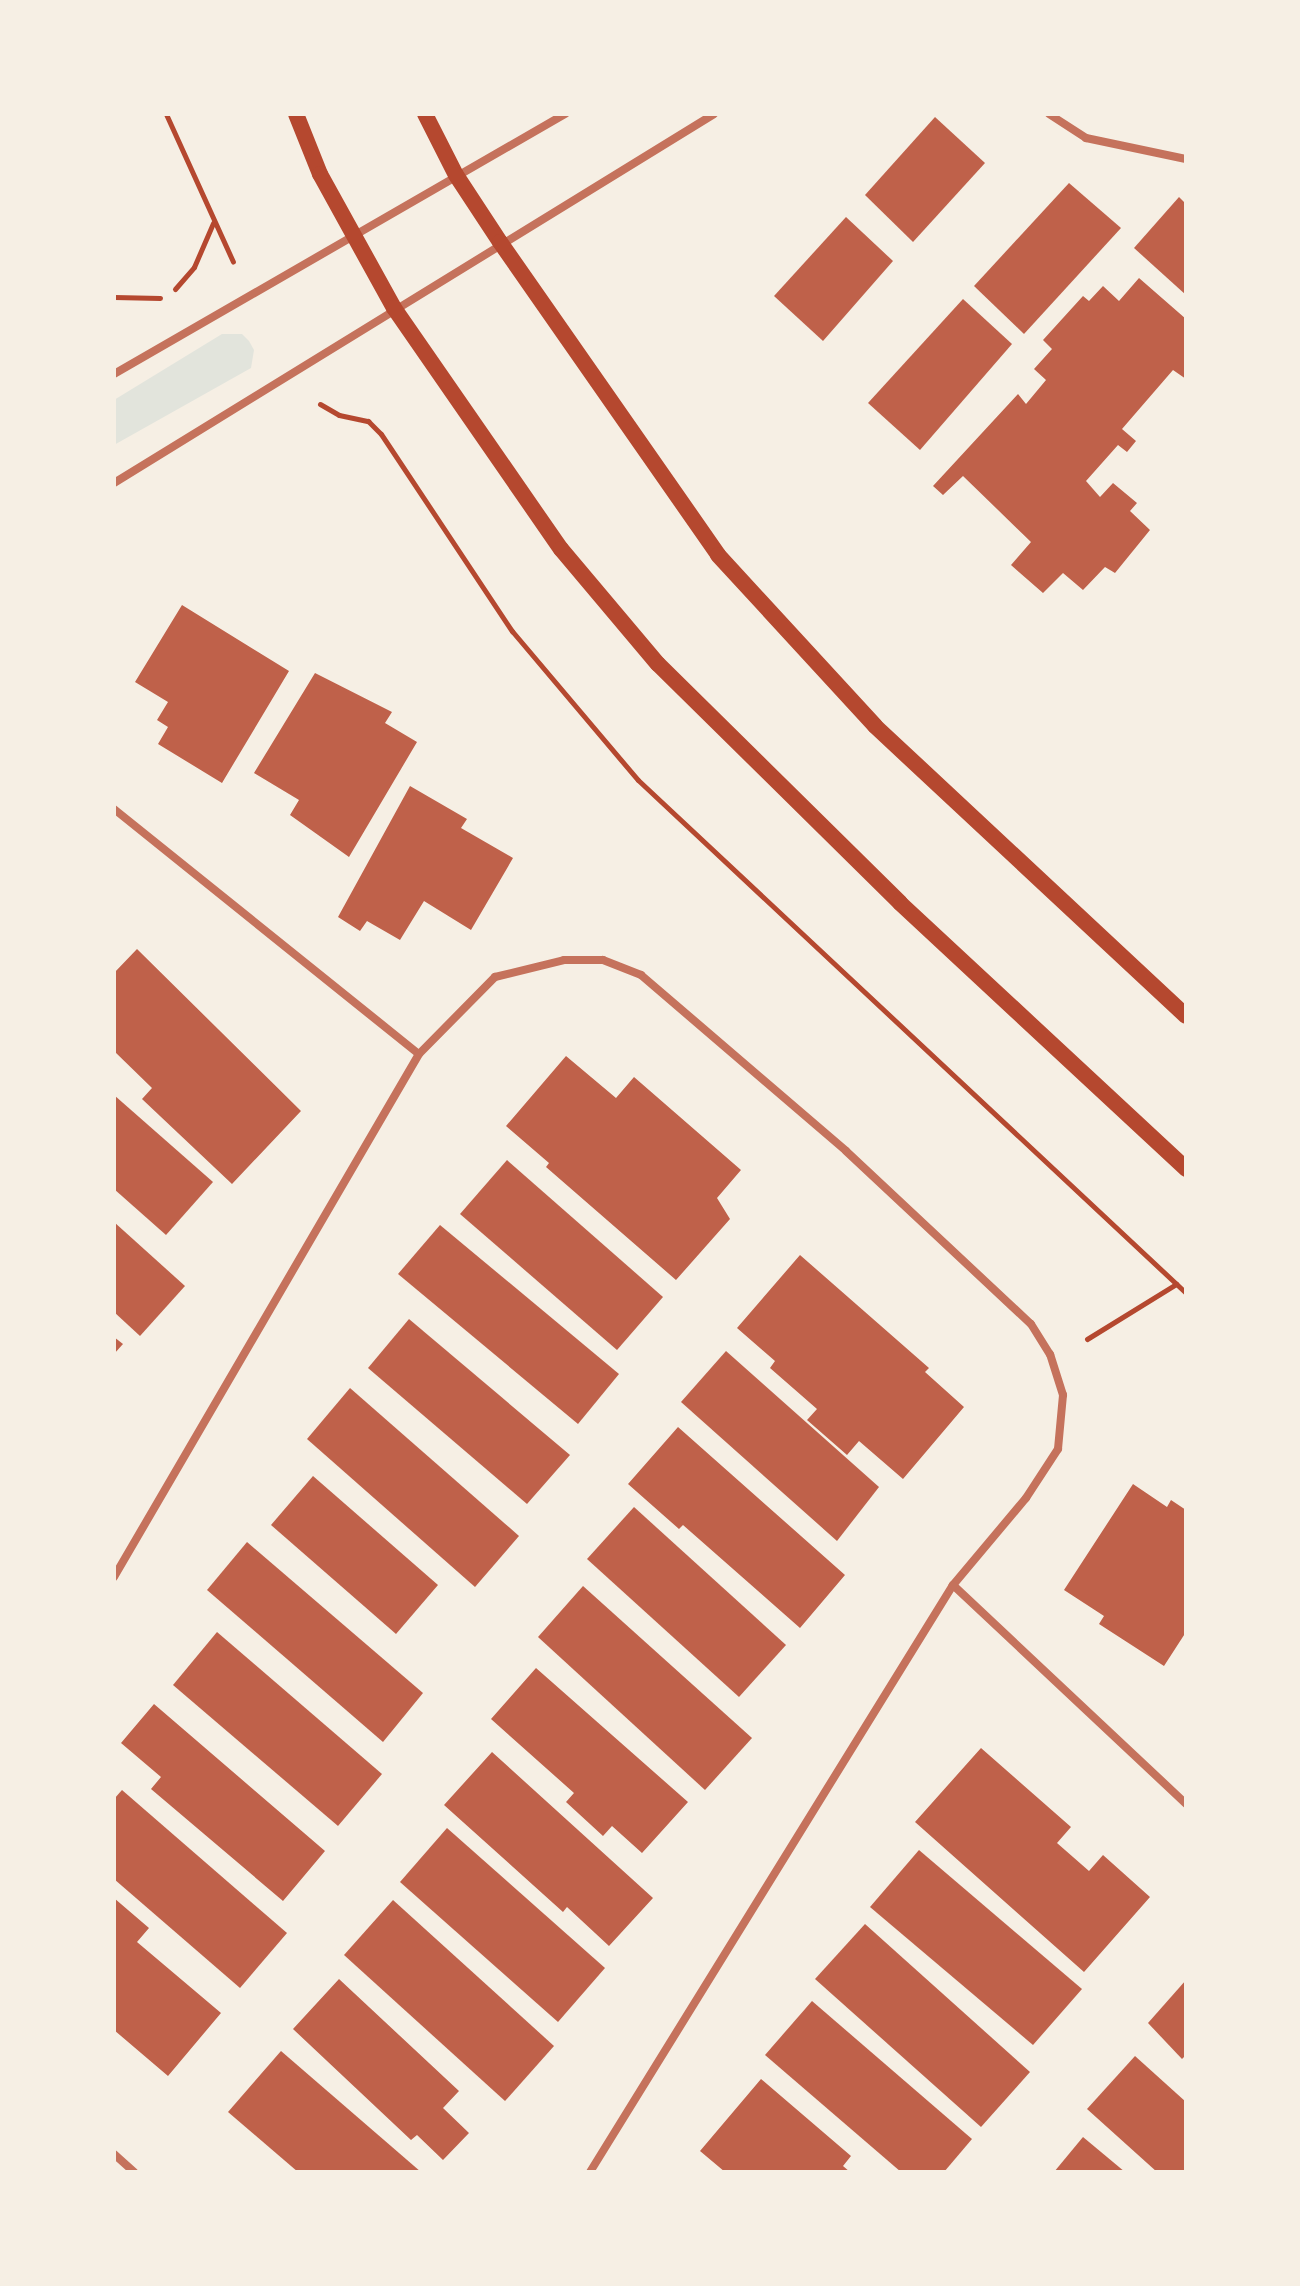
<!DOCTYPE html>
<html>
<head>
<meta charset="utf-8">
<style>
  body { margin:0 }
  #map { position:relative; width:1300px; height:2286px; overflow:hidden; background:#f6efe4; font-family:Jost,sans-serif }
  div>[style] { position:absolute }
  .green>* { inset:0; background:#e2e4dc }
  .building>* { inset:0; background:#bf614a }
  .path>* { height:5px; margin:-2.5px; padding:0 2.5px; transform-origin:2.5px; border-radius:2.5px; background:#b5482f }
  .minor>* { height:8px; margin:-4px; padding:0 4px; transform-origin:4px; border-radius:4px; background:#c5725c }
  .secondary>* { height:16px; margin:-8px; padding:0 8px; transform-origin:8px; border-radius:8px; background:#b5482f }
  span { translate:-50% -50%; white-space:nowrap; text-align:center; line-height:1.15; -webkit-text-stroke:6px #f6efe4; paint-order:stroke }
  .frame { position:absolute; inset:0; border:116px solid #f6efe4; pointer-events:none }
</style>
</head>
<body>
<div id="map">
  <div class="green">
    <div style="clip-path:polygon(222px 334px,242px 334px,249px 341px,254px 350px,251px 368px,114px 445px,114px 400px)"></div>
  </div>
  <div class="building">
    <div style="clip-path:polygon(935px 117px,985px 163px,913px 242px,865px 195px)"></div>
    <div style="clip-path:polygon(1069px 183px,1121px 228px,1024px 334px,974px 286px)"></div>
    <div style="clip-path:polygon(1179px 197px,1186px 204px,1186px 295px,1134px 248px)"></div>
    <div style="clip-path:polygon(846px 217px,893px 261px,823px 341px,774px 296px)"></div>
    <div style="clip-path:polygon(1139px 278px,1186px 319px,1186px 379px,1173px 370px,1122px 429px,1136px 441px,1127px 452px,1118px 445px,1086px 481px,1100px 497px,1113px 483px,1137px 503px,1130px 511px,1150px 530px,1115px 573px,1105px 567px,1083px 590px,1063px 573px,1043px 593px,1011px 565px,1031px 542px,963px 476px,943px 495px,933px 486px,1018px 394px,1026px 404px,1046px 380px,1034px 369px,1052px 349px,1043px 340px,1083px 296px,1089px 301px,1103px 286px,1119px 301px)"></div>
    <div style="clip-path:polygon(963px 299px,1012px 344px,920px 450px,868px 403px)"></div>
    <div style="clip-path:polygon(182px 605px,289px 671px,222px 783px,158px 744px,168px 727px,157px 720px,168px 702px,135px 682px)"></div>
    <div style="clip-path:polygon(315px 673px,392px 712px,385px 723px,417px 742px,349px 857px,290px 815px,299px 800px,254px 773px)"></div>
    <div style="clip-path:polygon(410px 786px,467px 819px,461px 828px,513px 858px,471px 930px,424px 901px,400px 940px,367px 921px,360px 931px,338px 917px)"></div>
    <div style="clip-path:polygon(137px 949px,301px 1111px,232px 1184px,142px 1099px,152px 1088px,114px 1051px,114px 973px)"></div>
    <div style="clip-path:polygon(566px 1056px,616px 1098px,634px 1077px,741px 1170px,717px 1198px,730px 1219px,676px 1280px,546px 1167px,549px 1163px,506px 1126px)"></div>
    <div style="clip-path:polygon(114px 1095px,213px 1182px,166px 1235px,114px 1189px)"></div>
    <div style="clip-path:polygon(507px 1160px,663px 1297px,617px 1350px,460px 1214px)"></div>
    <div style="clip-path:polygon(114px 1222px,185px 1286px,140px 1336px,114px 1312px)"></div>
    <div style="clip-path:polygon(440px 1225px,619px 1374px,578px 1424px,398px 1274px)"></div>
    <div style="clip-path:polygon(800px 1255px,929px 1368px,925px 1372px,964px 1407px,903px 1479px,859px 1441px,847px 1455px,807px 1420px,817px 1409px,770px 1368px,775px 1361px,737px 1328px)"></div>
    <div style="clip-path:polygon(409px 1319px,570px 1455px,527px 1504px,368px 1368px)"></div>
    <div style="clip-path:polygon(114px 1337px,123px 1344px,114px 1354px)"></div>
    <div style="clip-path:polygon(726px 1351px,879px 1487px,837px 1541px,681px 1402px)"></div>
    <div style="clip-path:polygon(350px 1388px,519px 1536px,475px 1587px,307px 1439px)"></div>
    <div style="clip-path:polygon(678px 1427px,845px 1575px,800px 1628px,683px 1525px,679px 1529px,628px 1484px)"></div>
    <div style="clip-path:polygon(313px 1476px,438px 1585px,396px 1634px,271px 1525px)"></div>
    <div style="clip-path:polygon(1133px 1484px,1167px 1507px,1171px 1500px,1186px 1510px,1186px 1632px,1164px 1666px,1099px 1624px,1104px 1616px,1064px 1590px)"></div>
    <div style="clip-path:polygon(634px 1507px,786px 1645px,739px 1697px,587px 1559px)"></div>
    <div style="clip-path:polygon(247px 1542px,423px 1693px,383px 1742px,207px 1590px)"></div>
    <div style="clip-path:polygon(583px 1586px,752px 1738px,705px 1790px,538px 1637px)"></div>
    <div style="clip-path:polygon(217px 1632px,382px 1774px,338px 1826px,173px 1685px)"></div>
    <div style="clip-path:polygon(536px 1668px,688px 1802px,642px 1853px,612px 1826px,603px 1836px,566px 1802px,574px 1793px,491px 1719px)"></div>
    <div style="clip-path:polygon(154px 1704px,325px 1851px,283px 1901px,151px 1789px,161px 1777px,121px 1743px)"></div>
    <div style="clip-path:polygon(981px 1748px,1071px 1827px,1057px 1843px,1089px 1871px,1103px 1855px,1150px 1897px,1084px 1972px,915px 1822px)"></div>
    <div style="clip-path:polygon(492px 1752px,653px 1898px,609px 1946px,567px 1907px,563px 1912px,444px 1805px)"></div>
    <div style="clip-path:polygon(122px 1790px,287px 1933px,240px 1988px,114px 1879px,114px 1799px)"></div>
    <div style="clip-path:polygon(447px 1828px,605px 1968px,558px 2022px,400px 1882px)"></div>
    <div style="clip-path:polygon(919px 1850px,1082px 1989px,1033px 2045px,870px 1907px)"></div>
    <div style="clip-path:polygon(114px 1898px,149px 1928px,137px 1942px,221px 2013px,168px 2076px,114px 2030px)"></div>
    <div style="clip-path:polygon(393px 1900px,554px 2046px,505px 2101px,344px 1955px)"></div>
    <div style="clip-path:polygon(865px 1924px,1030px 2072px,981px 2127px,815px 1979px)"></div>
    <div style="clip-path:polygon(339px 1979px,459px 2091px,443px 2108px,469px 2133px,443px 2160px,417px 2135px,411px 2140px,293px 2029px)"></div>
    <div style="clip-path:polygon(1186px 1980px,1186px 2055px,1182px 2059px,1148px 2023px)"></div>
    <div style="clip-path:polygon(812px 2001px,972px 2139px,944px 2172px,901px 2172px,765px 2055px)"></div>
    <div style="clip-path:polygon(281px 2051px,421px 2172px,298px 2172px,228px 2112px)"></div>
    <div style="clip-path:polygon(1135px 2056px,1186px 2102px,1186px 2172px,1157px 2172px,1087px 2109px)"></div>
    <div style="clip-path:polygon(761px 2079px,851px 2156px,843px 2166px,850px 2172px,725px 2172px,700px 2151px)"></div>
    <div style="clip-path:polygon(1083px 2137px,1125px 2172px,1054px 2172px)"></div>
  </div>
  <div class="path">
    <div style="left:166px;top:114px;width:162px;rotate:65.6deg"></div>
    <div style="left:175px;top:289px;width:29px;rotate:-49deg"></div>
    <div style="left:194px;top:267px;width:48px;rotate:-66.6deg"></div>
    <div style="left:114px;top:297px;width:46px;rotate:1.2deg"></div>
    <div style="left:320px;top:404px;width:22px;rotate:30deg"></div>
    <div style="left:339px;top:415px;width:30px;rotate:12deg"></div>
    <div style="left:368px;top:421px;width:18px;rotate:45deg"></div>
    <div style="left:381px;top:434px;width:237px;rotate:56.4deg"></div>
    <div style="left:512px;top:631px;width:195px;rotate:49.8deg"></div>
    <div style="left:638px;top:780px;width:751px;rotate:43.11deg"></div>
    <div style="left:1087px;top:1339px;width:105px;rotate:-31.7deg"></div>
  </div>
  <div class="minor">
    <div style="left:1049px;top:114px;width:44px;rotate:33deg"></div>
    <div style="left:1086px;top:138px;width:102px;rotate:11.9deg"></div>
    <div style="left:114px;top:374px;width:521px;rotate:-29.96deg"></div>
    <div style="left:114px;top:483px;width:704px;rotate:-31.59deg"></div>
    <div style="left:114px;top:809px;width:391px;rotate:38.8deg"></div>
    <div style="left:419px;top:1054px;width:108px;rotate:-45.4deg"></div>
    <div style="left:495px;top:977px;width:71px;rotate:-13.8deg"></div>
    <div style="left:564px;top:960px;width:39px"></div>
    <div style="left:603px;top:960px;width:41px;rotate:21.5deg"></div>
    <div style="left:641px;top:975px;width:270px;rotate:40.6deg"></div>
    <div style="left:846px;top:1151px;width:253px;rotate:43.1deg"></div>
    <div style="left:1031px;top:1324px;width:36px;rotate:58deg"></div>
    <div style="left:1050px;top:1354px;width:43px;rotate:72.4deg"></div>
    <div style="left:1063px;top:1395px;width:54px;rotate:95.3deg"></div>
    <div style="left:1058px;top:1449px;width:59px;rotate:123.1deg"></div>
    <div style="left:1026px;top:1498px;width:114px;rotate:130deg"></div>
    <div style="left:953px;top:1585px;width:320px;rotate:43.2deg"></div>
    <div style="left:114px;top:1577px;width:605px;rotate:-59.75deg"></div>
    <div style="left:114px;top:2154px;width:27px;rotate:42deg"></div>
    <div style="left:590px;top:2172px;width:690px;rotate:-58.27deg"></div>
  </div>
  <div class="secondary">
    <div style="left:296px;top:114px;width:65px;rotate:68.2deg"></div>
    <div style="left:320px;top:174px;width:153px;rotate:61.1deg"></div>
    <div style="left:394px;top:308px;width:293px;rotate:55.3deg"></div>
    <div style="left:561px;top:549px;width:150px;rotate:49.9deg"></div>
    <div style="left:658px;top:664px;width:340px;rotate:44.6deg"></div>
    <div style="left:900px;top:903px;width:391px;rotate:42.9deg"></div>
    <div style="left:425px;top:114px;width:68px;rotate:63.1deg"></div>
    <div style="left:456px;top:175px;width:80px;rotate:56.7deg"></div>
    <div style="left:500px;top:242px;width:381px;rotate:55.1deg"></div>
    <div style="left:718px;top:555px;width:232px;rotate:47.4deg"></div>
    <div style="left:875px;top:726px;width:425px;rotate:43deg"></div>
  </div>
  <div class="frame"></div>
</div>
</body>
</html>
